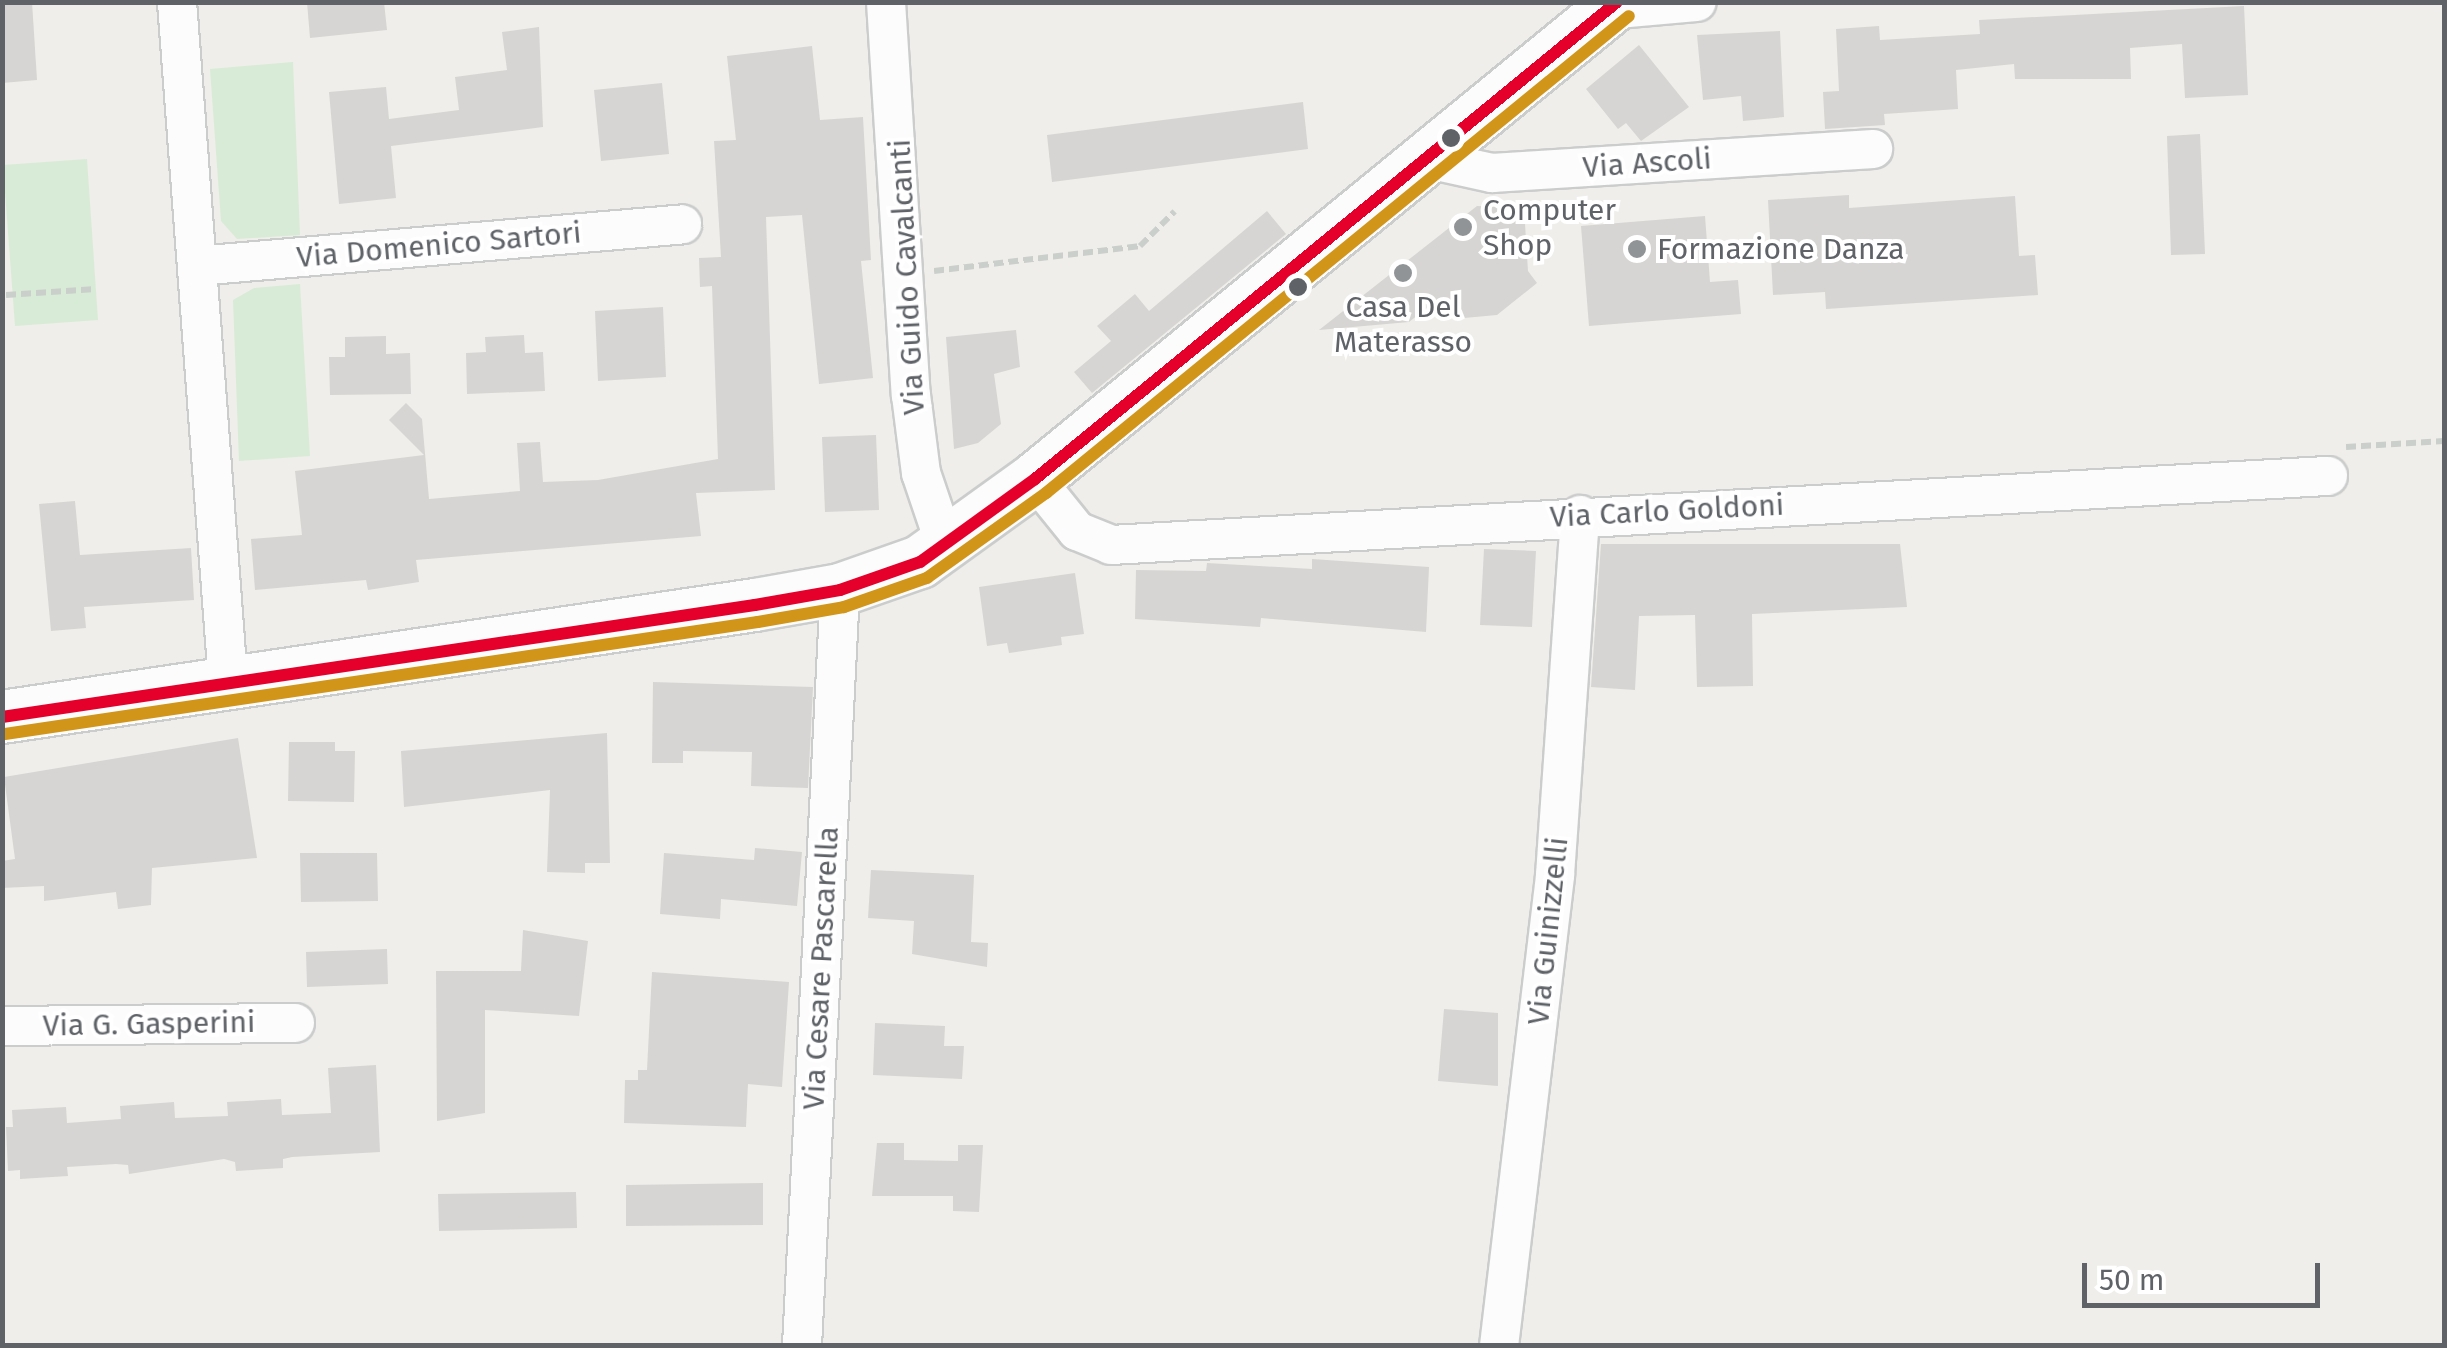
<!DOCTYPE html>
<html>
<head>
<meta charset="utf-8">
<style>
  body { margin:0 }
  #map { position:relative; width:2447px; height:1348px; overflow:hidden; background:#efeeea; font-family:"Fira Sans",sans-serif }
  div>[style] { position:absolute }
  .green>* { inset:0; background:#d8ebd6 }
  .building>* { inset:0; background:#d6d5d3 }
  .path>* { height:6px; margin-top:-3px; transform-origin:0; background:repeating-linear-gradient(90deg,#cacfcc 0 10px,transparent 0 15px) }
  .roads { filter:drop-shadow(2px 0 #cbcccc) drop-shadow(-2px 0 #cbcccc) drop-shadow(0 2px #cbcccc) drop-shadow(0 -2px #cbcccc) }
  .minor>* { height:38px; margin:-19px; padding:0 19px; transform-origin:19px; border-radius:19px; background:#fdfcfc }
  .secondary>* { height:52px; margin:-26px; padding:0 26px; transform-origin:26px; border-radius:26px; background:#fdfcfc }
  .bus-1>* { height:12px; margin:-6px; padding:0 6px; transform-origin:6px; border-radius:6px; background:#e4002b }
  .bus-2>* { height:12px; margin:-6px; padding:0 6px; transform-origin:6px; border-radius:6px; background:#d1951a }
  .dots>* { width:28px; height:28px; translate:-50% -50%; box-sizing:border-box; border:5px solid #fff; border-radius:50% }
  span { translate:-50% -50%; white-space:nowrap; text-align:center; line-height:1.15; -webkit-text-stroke:8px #fff; paint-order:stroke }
  .street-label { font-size:30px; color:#5f6368 }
  .poi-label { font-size:30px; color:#5f6368 }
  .left { translate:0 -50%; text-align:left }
  .frame { position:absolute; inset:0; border:5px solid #5f6368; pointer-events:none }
  .scale { position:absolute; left:2082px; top:1263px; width:238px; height:45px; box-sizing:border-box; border:5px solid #5f6368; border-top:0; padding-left:12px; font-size:30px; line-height:35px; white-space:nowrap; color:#5f6368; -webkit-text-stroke:8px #fff; paint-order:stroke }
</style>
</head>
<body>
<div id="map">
  <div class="green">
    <div style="clip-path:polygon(293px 62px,300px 235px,237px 239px,221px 221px,210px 69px)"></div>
    <div style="clip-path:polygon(87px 159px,98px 320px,15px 326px,3px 165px)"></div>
    <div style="clip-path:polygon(300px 284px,310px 456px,239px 461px,233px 300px,254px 288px)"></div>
  </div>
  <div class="building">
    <div style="clip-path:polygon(2px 2px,32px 2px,37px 80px,2px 83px)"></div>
    <div style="clip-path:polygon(307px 2px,384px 2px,387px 30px,310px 38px)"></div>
    <div style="clip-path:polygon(2244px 6px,2248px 95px,2185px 98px,2182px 44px,2130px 48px,2131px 79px,2015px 79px,2014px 64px,1956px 70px,1958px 109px,1884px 114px,1885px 125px,1825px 129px,1823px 92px,1839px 91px,1836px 29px,1879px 26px,1880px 40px,1980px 34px,1979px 20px)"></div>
    <div style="clip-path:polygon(539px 27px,543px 127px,391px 146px,396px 198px,339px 204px,329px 92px,386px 87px,389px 119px,459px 110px,455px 77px,507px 70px,502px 32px)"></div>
    <div style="clip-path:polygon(1780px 31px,1784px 117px,1743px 121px,1741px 96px,1703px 100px,1697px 35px)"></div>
    <div style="clip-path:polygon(1639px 45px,1689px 107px,1641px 141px,1626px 123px,1618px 129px,1586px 89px)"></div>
    <div style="clip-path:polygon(812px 46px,820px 120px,863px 117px,871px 260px,861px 261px,873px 378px,819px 384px,802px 215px,766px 217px,775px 490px,696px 493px,701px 536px,416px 560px,419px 582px,368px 590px,366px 580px,255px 590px,251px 539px,302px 535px,295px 471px,424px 455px,389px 420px,406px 403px,422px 419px,429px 499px,520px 491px,517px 443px,540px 442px,543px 482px,598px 480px,718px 459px,712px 286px,700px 287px,699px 258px,721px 257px,714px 141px,736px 140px,727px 56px)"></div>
    <div style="clip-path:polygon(662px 83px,669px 154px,601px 161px,594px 90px)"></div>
    <div style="clip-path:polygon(1303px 102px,1308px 149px,1052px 182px,1047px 135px)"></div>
    <div style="clip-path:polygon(2200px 134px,2205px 254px,2171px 255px,2167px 136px)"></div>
    <div style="clip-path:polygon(1849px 195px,1849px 208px,2015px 196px,2019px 256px,2035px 255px,2038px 295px,1826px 309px,1825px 292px,1773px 295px,1768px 200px)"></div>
    <div style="clip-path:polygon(1477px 206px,1524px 208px,1528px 271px,1537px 283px,1497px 315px,1453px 319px,1437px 300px,1409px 322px,1319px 330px)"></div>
    <div style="clip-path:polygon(1267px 211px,1286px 234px,1092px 393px,1074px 372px,1111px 341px,1097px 326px,1135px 294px,1149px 311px)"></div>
    <div style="clip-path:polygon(1705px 216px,1710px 282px,1738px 280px,1741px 314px,1589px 326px,1581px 226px)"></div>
    <div style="clip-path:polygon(663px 307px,666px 377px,598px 381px,595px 311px)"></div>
    <div style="clip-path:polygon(1016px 330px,1020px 367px,994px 374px,1001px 424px,978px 443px,954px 449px,946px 337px)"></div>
    <div style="clip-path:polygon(524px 335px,525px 353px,543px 352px,545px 391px,467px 394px,466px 353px,486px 352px,485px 337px)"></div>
    <div style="clip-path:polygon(386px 336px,386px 354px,410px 353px,411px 394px,330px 395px,329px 357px,345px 357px,345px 337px)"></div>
    <div style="clip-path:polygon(876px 435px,879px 510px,825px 512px,822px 437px)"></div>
    <div style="clip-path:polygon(75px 501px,80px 555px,191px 548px,194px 600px,84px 607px,86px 628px,51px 631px,39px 504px)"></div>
    <div style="clip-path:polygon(1601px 544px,1900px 544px,1907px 607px,1752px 614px,1753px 686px,1697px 687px,1695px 615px,1639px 616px,1635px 690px,1591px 687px)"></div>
    <div style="clip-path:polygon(1484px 549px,1536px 551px,1532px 627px,1480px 625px)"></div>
    <div style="clip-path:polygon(1312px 559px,1429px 567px,1426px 632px,1261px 618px,1260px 627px,1135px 619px,1136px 570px,1206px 571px,1207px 563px,1312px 569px)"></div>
    <div style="clip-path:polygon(1075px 573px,1084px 634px,1061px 637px,1062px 645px,1009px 653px,1007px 643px,987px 646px,979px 587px)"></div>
    <div style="clip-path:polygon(653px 682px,813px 687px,808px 788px,751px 786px,752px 752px,683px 751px,683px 763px,652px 763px)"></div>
    <div style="clip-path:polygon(607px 733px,610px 863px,585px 863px,585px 873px,547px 872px,550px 790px,404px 807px,401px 751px)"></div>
    <div style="clip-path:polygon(238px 738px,257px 858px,152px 868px,151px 905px,118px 909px,116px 892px,44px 901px,44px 886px,2px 888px,2px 861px,15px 859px,4px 777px)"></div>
    <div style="clip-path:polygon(289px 742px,335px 742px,335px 751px,355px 751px,354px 802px,288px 801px)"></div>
    <div style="clip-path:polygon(755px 848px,802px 852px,797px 906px,721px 899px,720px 919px,660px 914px,664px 853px,754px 860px)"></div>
    <div style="clip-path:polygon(300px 853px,377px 853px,378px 901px,301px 902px)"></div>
    <div style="clip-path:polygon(871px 870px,974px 875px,971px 942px,988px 943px,987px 967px,912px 954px,914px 921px,868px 918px)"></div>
    <div style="clip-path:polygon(523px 930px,588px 941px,579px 1016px,485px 1010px,485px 1113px,437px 1121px,436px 971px,521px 971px)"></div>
    <div style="clip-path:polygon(387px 949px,388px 984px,307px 987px,306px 952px)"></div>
    <div style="clip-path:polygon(652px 972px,789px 982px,782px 1087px,748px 1084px,746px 1127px,624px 1123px,625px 1080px,638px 1080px,638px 1070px,647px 1070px)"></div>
    <div style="clip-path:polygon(1444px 1009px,1498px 1013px,1498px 1086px,1438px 1081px)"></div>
    <div style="clip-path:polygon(875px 1023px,945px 1026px,944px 1046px,964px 1046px,962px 1079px,873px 1075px)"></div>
    <div style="clip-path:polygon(376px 1065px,380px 1152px,292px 1157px,283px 1159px,283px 1168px,236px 1171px,235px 1162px,224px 1159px,129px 1174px,128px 1165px,116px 1164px,67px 1167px,68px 1176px,20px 1179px,20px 1170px,8px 1171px,6px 1127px,13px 1127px,12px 1110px,66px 1107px,67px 1123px,121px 1119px,120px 1106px,174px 1102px,175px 1118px,228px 1116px,227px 1102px,281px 1099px,282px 1115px,331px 1113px,328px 1068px)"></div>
    <div style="clip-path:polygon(877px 1143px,904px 1143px,904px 1160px,958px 1161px,958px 1145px,983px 1145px,979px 1212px,953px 1211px,953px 1196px,872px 1196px)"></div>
    <div style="clip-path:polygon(763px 1183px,763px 1225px,626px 1226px,626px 1185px)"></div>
    <div style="clip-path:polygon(576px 1192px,577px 1228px,439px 1231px,438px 1194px)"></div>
  </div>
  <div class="path">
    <div style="left:934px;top:271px;width:208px;rotate:-6.9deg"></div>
    <div style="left:1140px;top:246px;width:49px;rotate:-45deg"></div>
    <div style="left:6px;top:295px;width:90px;rotate:-3.8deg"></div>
    <div style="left:2346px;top:447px;width:98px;rotate:-3.5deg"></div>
  </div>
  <div class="roads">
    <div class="minor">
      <div style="left:177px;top:2px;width:681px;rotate:85.7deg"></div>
      <div style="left:886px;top:2px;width:394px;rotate:86.4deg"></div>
      <div style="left:911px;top:395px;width:79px;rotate:82.7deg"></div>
      <div style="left:921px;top:473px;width:78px;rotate:71.3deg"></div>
      <div style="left:1608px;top:10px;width:89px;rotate:-5.1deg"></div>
      <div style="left:1423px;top:158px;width:71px;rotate:12.3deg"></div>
      <div style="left:1492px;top:173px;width:382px;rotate:-3.6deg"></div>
      <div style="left:197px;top:266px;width:487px;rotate:-4.9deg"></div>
      <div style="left:1035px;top:479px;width:67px;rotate:51.1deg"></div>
      <div style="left:1077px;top:531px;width:37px;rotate:22deg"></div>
      <div style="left:1111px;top:545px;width:1219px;rotate:-3.25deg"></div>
      <div style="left:2px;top:1026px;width:293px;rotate:-0.6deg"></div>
      <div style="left:802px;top:1346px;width:757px;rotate:-87.12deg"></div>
      <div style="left:1499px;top:1346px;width:474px;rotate:-83.2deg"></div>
      <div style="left:1555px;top:875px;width:361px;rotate:-86deg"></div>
    </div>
    <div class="secondary">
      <div style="left:2px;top:717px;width:761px;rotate:-8.46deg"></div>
      <div style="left:755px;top:605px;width:86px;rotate:-10deg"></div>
      <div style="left:840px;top:590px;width:85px;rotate:-19.3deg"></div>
      <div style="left:920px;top:562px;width:142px;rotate:-35.8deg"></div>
      <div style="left:1035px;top:479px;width:753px;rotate:-39.29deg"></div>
    </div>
  </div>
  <div class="bus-1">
    <div style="left:2px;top:717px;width:761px;rotate:-8.46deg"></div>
    <div style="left:755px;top:605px;width:86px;rotate:-10deg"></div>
    <div style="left:840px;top:590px;width:85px;rotate:-19.3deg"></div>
    <div style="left:920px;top:562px;width:142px;rotate:-35.8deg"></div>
    <div style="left:1035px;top:479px;width:752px;rotate:-39.34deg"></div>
  </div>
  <div class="bus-2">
    <div style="left:5px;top:734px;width:761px;rotate:-8.46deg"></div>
    <div style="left:758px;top:622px;width:87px;rotate:-9.9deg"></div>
    <div style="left:844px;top:607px;width:88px;rotate:-19.3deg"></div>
    <div style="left:927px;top:578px;width:146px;rotate:-35.5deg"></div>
    <div style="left:1046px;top:493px;width:753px;rotate:-39.29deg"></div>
  </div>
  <div class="dots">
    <div style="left:1451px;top:138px;background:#5f6368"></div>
    <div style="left:1463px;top:227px;background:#919496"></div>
    <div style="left:1637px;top:249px;background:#919496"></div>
    <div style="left:1403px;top:273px;background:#919496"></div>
    <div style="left:1298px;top:287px;background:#5f6368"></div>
  </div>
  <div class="street-label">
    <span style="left:1647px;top:163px;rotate:-4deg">Via Ascoli</span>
    <span style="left:439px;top:245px;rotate:-5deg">Via Domenico Sartori</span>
    <span style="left:907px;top:277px;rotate:-93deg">Via Guido Cavalcanti</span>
    <span style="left:1667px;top:511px;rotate:-3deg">Via Carlo Goldoni</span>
    <span style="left:1548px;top:931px;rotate:-84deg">Via Guinizzelli</span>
    <span style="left:821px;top:968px;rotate:-87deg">Via Cesare Pascarella</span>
    <span style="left:149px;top:1024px;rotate:-1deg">Via G. Gasperini</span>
  </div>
  <div class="poi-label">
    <span class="left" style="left:1483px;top:227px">Computer<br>Shop</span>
    <span class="left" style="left:1657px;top:249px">Formazione Danza</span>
    <span style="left:1403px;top:324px">Casa Del<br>Materasso</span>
  </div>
  <div class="frame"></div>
  <div class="scale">50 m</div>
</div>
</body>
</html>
